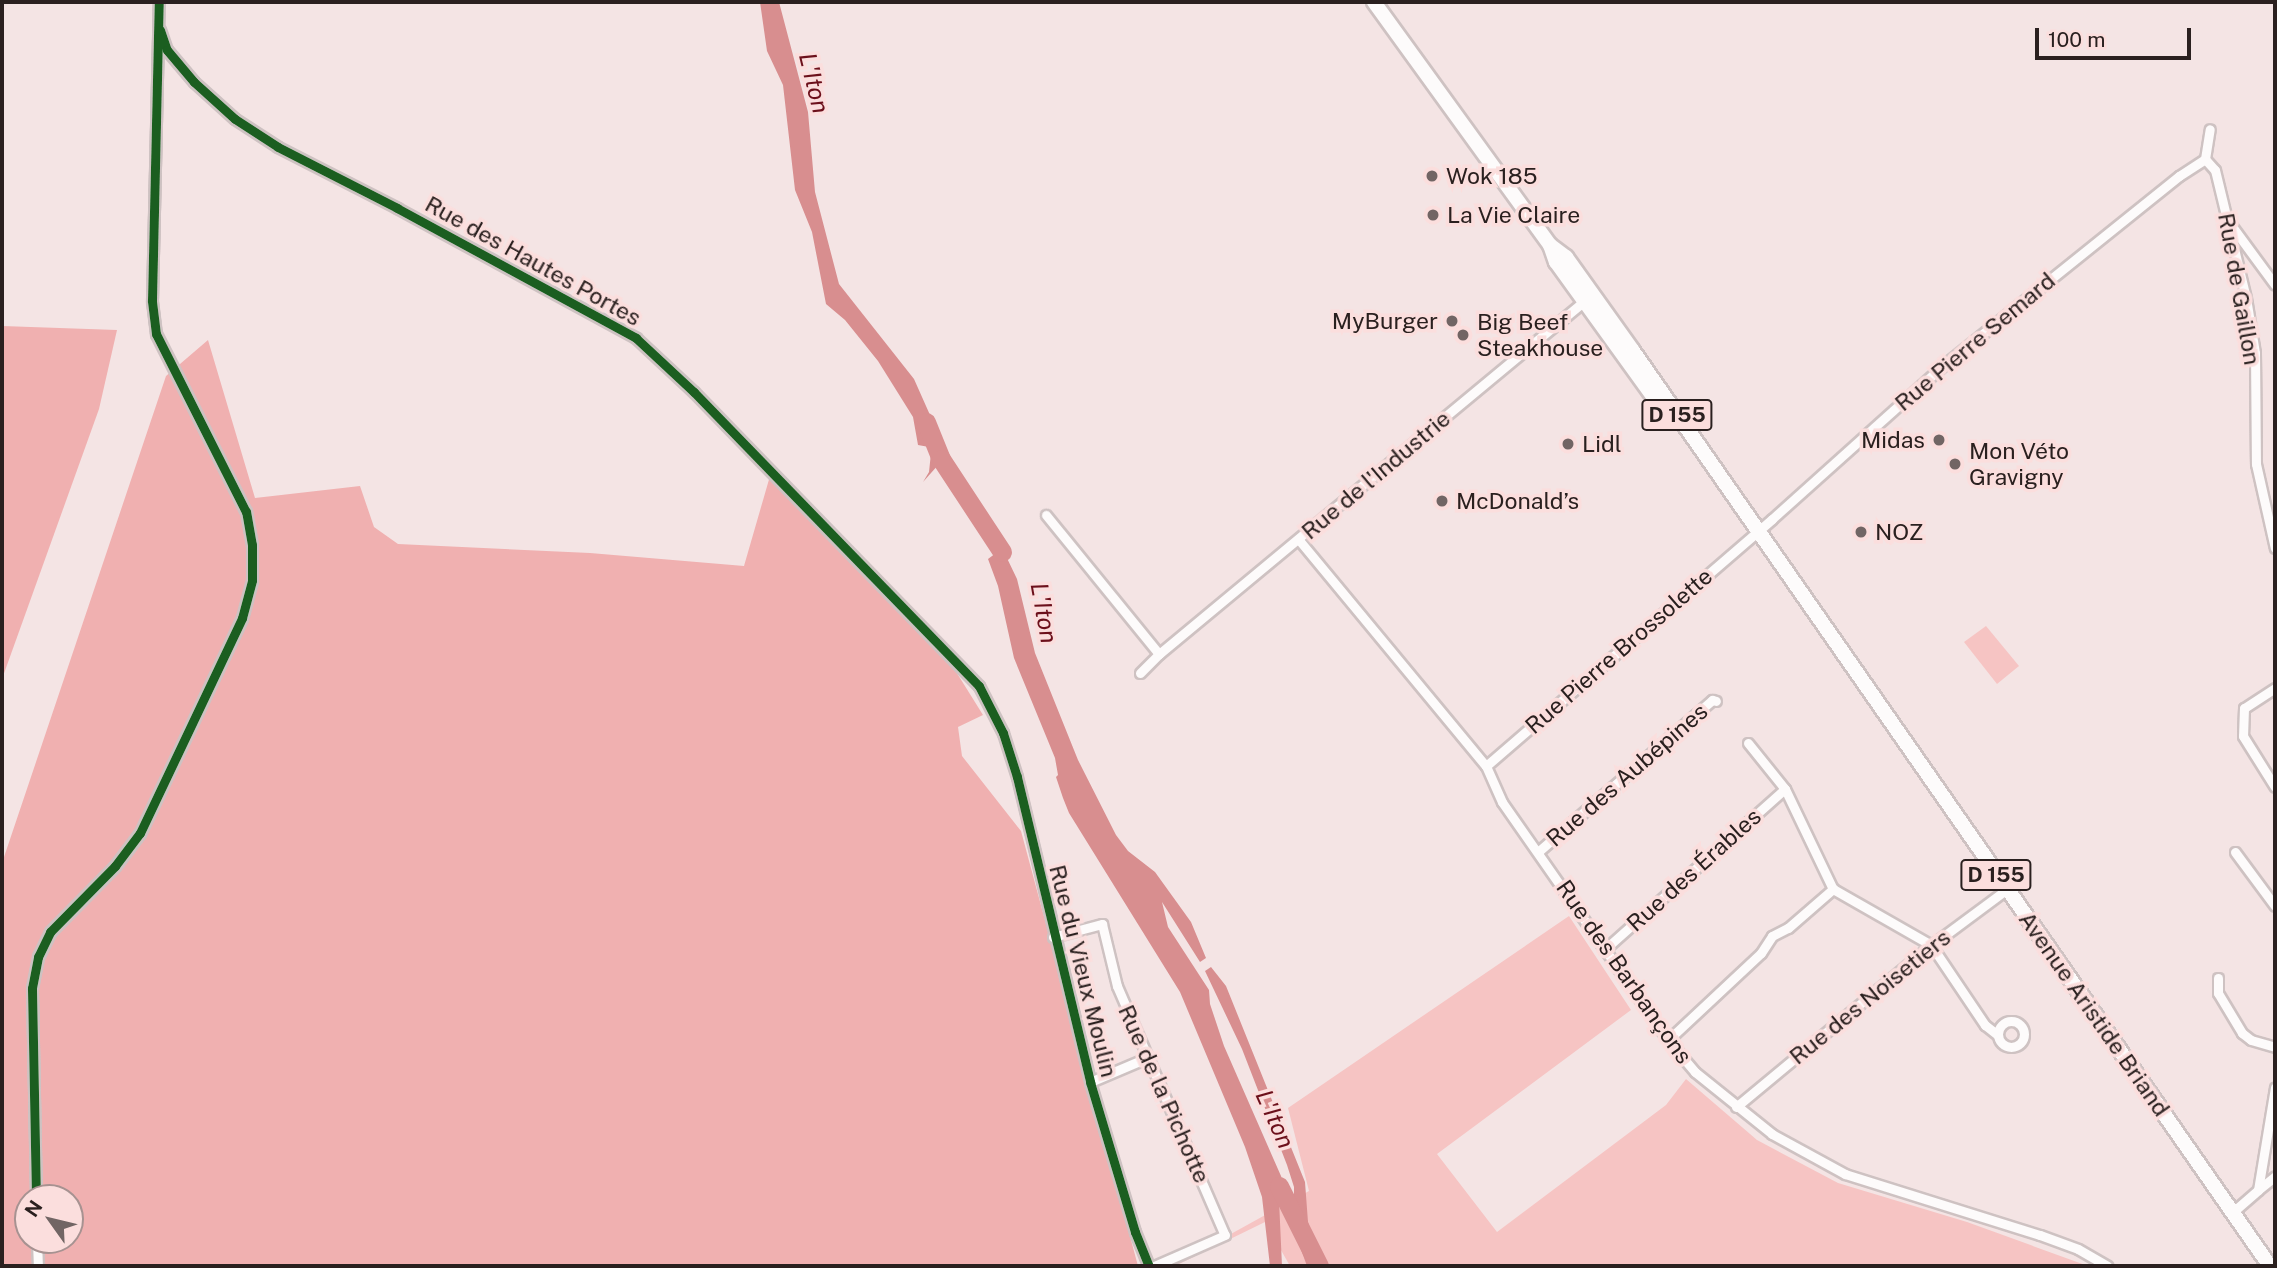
<!DOCTYPE html>
<html>
<head>
<meta charset="utf-8">
<style>
  body { margin:0 }
  #map { position:relative; width:2277px; height:1268px; overflow:hidden; background:#f4e4e4; font-family:"Public Sans",sans-serif }
  div>[style] { position:absolute }
  .green>* { inset:0; background:#f6c4c3 }
  .forest>* { inset:0; background:#f0b0b0 }
  .water>* { inset:0; background:#d88e8f }
  .river>* { height:19px; margin:-9.5px; padding:0 9.5px; transform-origin:9.5px; border-radius:9.5px; background:#d88e8f }
  .roads { filter:drop-shadow(2px 0 #cec2c2) drop-shadow(-2px 0 #cec2c2) drop-shadow(0 2px #cec2c2) drop-shadow(0 -2px #cec2c2) }
  .minor>* { height:9px; margin:-4.5px; padding:0 4.5px; transform-origin:4.5px; border-radius:4.5px; background:#fdfbfb }
  .minor>.ring { margin:-4.5px; padding:0; box-sizing:content-box; background:none; border:9px solid #fdfbfb; border-radius:50% }
  .primary>* { height:14px; margin:-7px; padding:0 7px; transform-origin:7px; border-radius:7px; background:#fdfbfb }
  .cycleway>* { height:9px; margin:-4.5px; padding:0 4.5px; transform-origin:4.5px; border-radius:4.5px; background:#1b5e20 }
  .dots>* { width:19px; height:19px; translate:-50% -50%; box-sizing:border-box; border:4px solid #fbdedd; border-radius:50% }
  span { translate:-50% -50%; white-space:nowrap; text-align:center; line-height:1.15; -webkit-text-stroke:7px #fbdedd; paint-order:stroke }
  .shield-label span { padding:2px 5px; background:#fbdedd; border:2px solid; border-radius:5px; -webkit-text-stroke-width:0 }
  .shield-label { font-size:21px; color:#2a201f; font-weight:700 }
  .poi-label { font-size:23px; color:#2a201f }
  .left { translate:0 -50%; text-align:left }
  .right { translate:-100% -50%; text-align:right }
  .street-label { font-size:23px; color:#2a201f }
  .water-label { font-size:24px; color:#6c101b; font-style:italic }
  .frame { position:absolute; inset:0; border:4px solid #2a201f; pointer-events:none }
  .north { position:absolute; left:14px; top:1184px; width:70px; height:70px; box-sizing:border-box; background:#fbdedd; border:2px solid #a79291; border-radius:50%; rotate:304deg; font-size:19px; font-weight:700; line-height:28px; text-align:center; color:#2a201f }
  .north::after { content:''; display:block; margin:auto; width:24px; height:32px; background:#716564; clip-path:polygon(50% 0,100% 100%,50% 72%,0 100%) }
  .scale { position:absolute; left:2035px; top:28px; width:156px; height:32px; box-sizing:border-box; border:4px solid #2a201f; border-top:0; padding-left:9px; font-size:21px; line-height:24px; white-space:nowrap; color:#2a201f; -webkit-text-stroke:5px #fbdedd; paint-order:stroke }
</style>
</head>
<body>
<div id="map">
  <div class="green">
    <div style="clip-path:polygon(1986px 626px,2019px 666px,1997px 684px,1964px 642px)"></div>
    <div style="clip-path:polygon(1569px 916px,1631px 1010px,1437px 1154px,1497px 1232px,1666px 1105px,1686px 1079px,1757px 1140px,1838px 1183px,1967px 1222px,2088px 1266px,1290px 1266px,1265px 1222px,1175px 1266px,1158px 1266px,1220px 1240px,1309px 1191px,1288px 1108px)"></div>
  </div>
  <div class="forest">
    <div style="clip-path:polygon(2px 326px,117px 330px,99px 409px,2px 679px)"></div>
    <div style="clip-path:polygon(evenodd,208px 340px,255px 498px,360px 486px,374px 527px,398px 544px,590px 553px,744px 566px,770px 476px,955px 670px,983px 715px,958px 727px,962px 756px,1021px 831px,1138px 1266px,2px 1266px,2px 863px,166px 376px,208px 340px,28px 1198px,70px 1198px,70px 1240px,28px 1240px,28px 1198px)"></div>
  </div>
  <div class="water">
    <div style="clip-path:polygon(760px 2px,779px 2px,808px 112px,815px 192px,839px 284px,914px 379px,942px 442px,935px 448px,947px 455px,923px 482px,929px 472px,931px 453px,929px 447px,918px 445px,913px 417px,878px 361px,845px 320px,826px 304px,812px 232px,795px 190px,783px 85px,767px 51px)"></div>
    <div style="clip-path:polygon(993px 529px,1017px 579px,1035px 653px,1078px 760px,1116px 835px,1128px 851px,1155px 872px,1191px 922px,1206px 958px,1200px 962px,1162px 902px,1168px 927px,1209px 990px,1210px 1004px,1224px 1046px,1281px 1176px,1294px 1214px,1294px 1187px,1287px 1165px,1242px 1049px,1205px 971px,1211px 967px,1226px 986px,1305px 1182px,1308px 1222px,1314px 1247px,1324px 1266px,1307px 1266px,1289px 1217px,1279px 1200px,1282px 1266px,1270px 1266px,1262px 1197px,1245px 1147px,1180px 992px,1069px 813px,1063px 798px,1056px 777px,1058px 775px,1055px 758px,1014px 658px,998px 586px,988px 559px,996px 553px,986px 534px)"></div>
  </div>
  <div class="river">
    <div style="left:926px;top:422px;width:40px;rotate:68deg"></div>
    <div style="left:941px;top:459px;width:111px;rotate:56.7deg"></div>
    <div style="left:1279px;top:1186px;width:89px;rotate:63.4deg"></div>
  </div>
  <div class="roads">
    <div class="minor">
      <div style="left:160px;top:30px;width:21px;rotate:71deg"></div>
      <div style="left:167px;top:50px;width:42px;rotate:49.8deg"></div>
      <div style="left:194px;top:82px;width:55px;rotate:42.1deg"></div>
      <div style="left:235px;top:119px;width:51px;rotate:33.1deg"></div>
      <div style="left:278px;top:147px;width:134px;rotate:27.1deg"></div>
      <div style="left:397px;top:208px;width:272px;rotate:28.5deg"></div>
      <div style="left:636px;top:338px;width:79px;rotate:43deg"></div>
      <div style="left:694px;top:392px;width:409px;rotate:45.9deg"></div>
      <div style="left:979px;top:686px;width:53px;rotate:62.9deg"></div>
      <div style="left:1003px;top:733px;width:46px;rotate:72.3deg"></div>
      <div style="left:1017px;top:777px;width:314px;rotate:76.5deg"></div>
      <div style="left:1090px;top:1082px;width:157px;rotate:73.3deg"></div>
      <div style="left:1135px;top:1232px;width:37px;rotate:68deg"></div>
      <div style="left:2205px;top:159px;width:15px;rotate:48deg"></div>
      <div style="left:2215px;top:170px;width:132px;rotate:76.4deg"></div>
      <div style="left:2246px;top:298px;width:56px;rotate:80.7deg"></div>
      <div style="left:2255px;top:353px;width:111px;rotate:89.5deg"></div>
      <div style="left:2256px;top:464px;width:86px;rotate:77.3deg"></div>
      <div style="left:2205px;top:159px;width:30px;rotate:-81deg"></div>
      <div style="left:2231px;top:225px;width:74px;rotate:53.7deg"></div>
      <div style="left:1046px;top:515px;width:179px;rotate:50.9deg"></div>
      <div style="left:1159px;top:654px;width:557px;rotate:-39.69deg"></div>
      <div style="left:1299px;top:540px;width:293px;rotate:50.4deg"></div>
      <div style="left:1486px;top:766px;width:39px;rotate:66deg"></div>
      <div style="left:1502px;top:802px;width:290px;rotate:55.1deg"></div>
      <div style="left:1668px;top:1040px;width:42px;rotate:49.8deg"></div>
      <div style="left:1695px;top:1072px;width:99px;rotate:38.8deg"></div>
      <div style="left:1772px;top:1134px;width:83px;rotate:28.7deg"></div>
      <div style="left:1845px;top:1174px;width:204px;rotate:17.4deg"></div>
      <div style="left:2040px;top:1235px;width:40px;rotate:20.2deg"></div>
      <div style="left:2078px;top:1249px;width:34px;rotate:30deg"></div>
      <div style="left:1140px;top:673px;width:27px;rotate:-45deg"></div>
      <div style="left:2275px;top:688px;width:37px;rotate:147deg"></div>
      <div style="left:2244px;top:708px;width:28px;rotate:92deg"></div>
      <div style="left:2243px;top:736px;width:60px;rotate:57.9deg"></div>
      <div style="left:1748px;top:743px;width:59px;rotate:51.2deg"></div>
      <div style="left:1785px;top:789px;width:111px;rotate:64.4deg"></div>
      <div style="left:1833px;top:889px;width:113px;rotate:29.7deg"></div>
      <div style="left:1931px;top:945px;width:97px;rotate:56deg"></div>
      <div style="left:1985px;top:1025px;width:16px;rotate:38deg"></div>
      <div style="left:1486px;top:766px;width:378px;rotate:-40.8deg"></div>
      <div style="left:1772px;top:519px;width:226px;rotate:-41.9deg"></div>
      <div style="left:1940px;top:368px;width:307px;rotate:-38.8deg"></div>
      <div style="left:2179px;top:176px;width:31px;rotate:-33deg"></div>
      <div style="left:1539px;top:851px;width:230px;rotate:-41.1deg"></div>
      <div style="left:1712px;top:700px;width:4px;rotate:14deg"></div>
      <div style="left:2235px;top:852px;width:67px;rotate:53.5deg"></div>
      <div style="left:1053px;top:937px;width:51px;rotate:-14.9deg"></div>
      <div style="left:1102px;top:924px;width:64px;rotate:76.4deg"></div>
      <div style="left:1117px;top:986px;width:271px;rotate:66.6deg"></div>
      <div style="left:1225px;top:1235px;width:77px;rotate:156.4deg"></div>
      <div style="left:1604px;top:950px;width:242px;rotate:-41.7deg"></div>
      <div style="left:2218px;top:978px;width:15px;rotate:90deg"></div>
      <div style="left:2218px;top:993px;width:47px;rotate:59deg"></div>
      <div style="left:2242px;top:1033px;width:11px;rotate:38deg"></div>
      <div style="left:2251px;top:1040px;width:25px;rotate:16deg"></div>
      <div class="ring" style="left:1998px;top:1021px;width:17px;height:17px"></div>
      <div style="left:1668px;top:1040px;width:127px;rotate:-43.1deg"></div>
      <div style="left:1761px;top:953px;width:20px;rotate:-57deg"></div>
      <div style="left:1772px;top:936px;width:18px;rotate:-27deg"></div>
      <div style="left:1788px;top:928px;width:60px;rotate:-40.9deg"></div>
      <div style="left:1090px;top:1082px;width:64px;rotate:-23deg"></div>
      <div style="left:1736px;top:1107px;width:246px;rotate:-39.7deg"></div>
      <div style="left:1925px;top:950px;width:102px;rotate:-36.6deg"></div>
      <div style="left:2258px;top:1190px;width:22px;rotate:-39deg"></div>
      <div style="left:36px;top:1198px;width:210px;rotate:-91.1deg"></div>
      <div style="left:32px;top:988px;width:32px;rotate:-79deg"></div>
      <div style="left:38px;top:957px;width:28px;rotate:-64deg"></div>
      <div style="left:50px;top:932px;width:93px;rotate:-45.4deg"></div>
      <div style="left:115px;top:866px;width:41px;rotate:-52.9deg"></div>
      <div style="left:140px;top:833px;width:238px;rotate:-64.6deg"></div>
      <div style="left:242px;top:618px;width:39px;rotate:-75deg"></div>
      <div style="left:252px;top:580px;width:35px;rotate:-90deg"></div>
      <div style="left:252px;top:545px;width:34px;rotate:-100deg"></div>
      <div style="left:246px;top:512px;width:199px;rotate:-116.8deg"></div>
      <div style="left:156px;top:334px;width:34px;rotate:-97deg"></div>
      <div style="left:152px;top:300px;width:298px;rotate:-88.7deg"></div>
      <div style="left:2234px;top:1211px;width:32px;rotate:-41deg"></div>
      <div style="left:2258px;top:1190px;width:104px;rotate:-80.6deg"></div>
      <div style="left:37px;top:1240px;width:26px;rotate:88deg"></div>
    </div>
    <div class="primary">
      <div style="left:1374px;top:2px;width:300px;rotate:54.1deg"></div>
      <div style="left:1550px;top:245px;width:18px;rotate:71deg"></div>
      <div style="left:1556px;top:262px;width:195px;rotate:54.2deg"></div>
      <div style="left:1550px;top:245px;width:20px;rotate:37deg"></div>
      <div style="left:1566px;top:257px;width:115px;rotate:54.5deg"></div>
      <div style="left:1633px;top:351px;width:1115px;rotate:55.16deg"></div>
    </div>
  </div>
  <div class="cycleway">
    <div style="left:160px;top:30px;width:21px;rotate:71deg"></div>
    <div style="left:167px;top:50px;width:42px;rotate:49.8deg"></div>
    <div style="left:194px;top:82px;width:55px;rotate:42.1deg"></div>
    <div style="left:235px;top:119px;width:51px;rotate:33.1deg"></div>
    <div style="left:278px;top:147px;width:134px;rotate:27.1deg"></div>
    <div style="left:397px;top:208px;width:272px;rotate:28.5deg"></div>
    <div style="left:636px;top:338px;width:79px;rotate:43deg"></div>
    <div style="left:694px;top:392px;width:409px;rotate:45.9deg"></div>
    <div style="left:979px;top:686px;width:53px;rotate:62.9deg"></div>
    <div style="left:1003px;top:733px;width:46px;rotate:72.3deg"></div>
    <div style="left:1017px;top:777px;width:314px;rotate:76.5deg"></div>
    <div style="left:1090px;top:1082px;width:157px;rotate:73.3deg"></div>
    <div style="left:1135px;top:1232px;width:37px;rotate:68deg"></div>
    <div style="left:36px;top:1198px;width:210px;rotate:-91.1deg"></div>
    <div style="left:32px;top:988px;width:32px;rotate:-79deg"></div>
    <div style="left:38px;top:957px;width:28px;rotate:-64deg"></div>
    <div style="left:50px;top:932px;width:93px;rotate:-45.4deg"></div>
    <div style="left:115px;top:866px;width:41px;rotate:-52.9deg"></div>
    <div style="left:140px;top:833px;width:238px;rotate:-64.6deg"></div>
    <div style="left:242px;top:618px;width:39px;rotate:-75deg"></div>
    <div style="left:252px;top:580px;width:35px;rotate:-90deg"></div>
    <div style="left:252px;top:545px;width:34px;rotate:-100deg"></div>
    <div style="left:246px;top:512px;width:199px;rotate:-116.8deg"></div>
    <div style="left:156px;top:334px;width:34px;rotate:-97deg"></div>
    <div style="left:152px;top:300px;width:298px;rotate:-88.7deg"></div>
  </div>
  <div class="dots">
    <div style="left:1432px;top:176px;background:#716564"></div>
    <div style="left:1433px;top:215px;background:#716564"></div>
    <div style="left:1452px;top:321px;background:#716564"></div>
    <div style="left:1463px;top:335px;background:#716564"></div>
    <div style="left:1939px;top:440px;background:#716564"></div>
    <div style="left:1568px;top:444px;background:#716564"></div>
    <div style="left:1955px;top:464px;background:#716564"></div>
    <div style="left:1442px;top:501px;background:#716564"></div>
    <div style="left:1861px;top:532px;background:#716564"></div>
  </div>
  <div class="shield-label">
    <span style="left:1677px;top:415px">D 155</span>
    <span style="left:1996px;top:875px">D 155</span>
  </div>
  <div class="poi-label">
    <span class="left" style="left:1446px;top:176px">Wok 185</span>
    <span class="left" style="left:1447px;top:215px">La Vie Claire</span>
    <span class="right" style="left:1438px;top:321px">MyBurger</span>
    <span class="left" style="left:1477px;top:335px">Big Beef<br>Steakhouse</span>
    <span class="right" style="left:1925px;top:440px">Midas</span>
    <span class="left" style="left:1582px;top:444px">Lidl</span>
    <span class="left" style="left:1969px;top:464px">Mon Véto<br>Gravigny</span>
    <span class="left" style="left:1456px;top:501px">McDonald’s</span>
    <span class="left" style="left:1875px;top:532px">NOZ</span>
  </div>
  <div class="street-label">
    <span style="left:533px;top:261px;rotate:29deg">Rue des Hautes Portes</span>
    <span style="left:2239px;top:289px;rotate:80deg">Rue de Gaillon</span>
    <span style="left:1975px;top:342px;rotate:-40deg">Rue Pierre Semard</span>
    <span style="left:1376px;top:475px;rotate:-40deg">Rue de l'Industrie</span>
    <span style="left:1619px;top:651px;rotate:-41deg">Rue Pierre Brossolette</span>
    <span style="left:1627px;top:775px;rotate:-41deg">Rue des Aubépines</span>
    <span style="left:1694px;top:870px;rotate:-42deg">Rue des Érables</span>
    <span style="left:1083px;top:971px;rotate:76deg">Rue du Vieux Moulin</span>
    <span style="left:1624px;top:972px;rotate:55deg">Rue des Barbançons</span>
    <span style="left:1870px;top:997px;rotate:-39deg">Rue des Noisetiers</span>
    <span style="left:2094px;top:1014px;rotate:55deg">Avenue Aristide Briand</span>
    <span style="left:1164px;top:1094px;rotate:66deg">Rue de la Pichotte</span>
  </div>
  <div class="water-label">
    <span style="left:814px;top:83px;rotate:76deg">L'Iton</span>
    <span style="left:1044px;top:613px;rotate:80deg">L'Iton</span>
    <span style="left:1275px;top:1119px;rotate:66deg">L'Iton</span>
  </div>
  <div class="frame"></div>
  <div class="north">N</div>
  <div class="scale">100 m</div>
</div>
</body>
</html>
